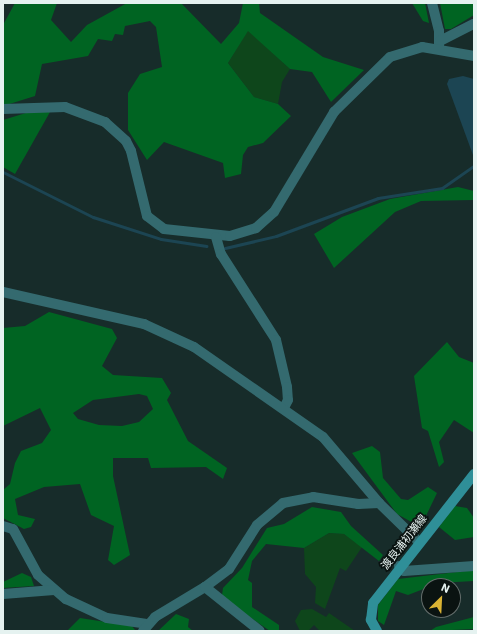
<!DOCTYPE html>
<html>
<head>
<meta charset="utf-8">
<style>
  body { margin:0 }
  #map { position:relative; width:477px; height:634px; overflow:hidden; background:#172c2a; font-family:"IBM Plex Sans","Noto Sans JP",sans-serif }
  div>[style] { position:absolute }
  .green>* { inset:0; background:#0e461b }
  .forest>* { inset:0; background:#006422 }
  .water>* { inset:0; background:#1c4553 }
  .stream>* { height:3px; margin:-1.5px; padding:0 1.5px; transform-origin:1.5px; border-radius:1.5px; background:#1c4553 }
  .street>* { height:10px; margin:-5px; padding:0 5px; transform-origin:5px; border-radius:5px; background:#346a6f }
  .secondary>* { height:10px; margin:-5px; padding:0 5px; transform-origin:5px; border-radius:5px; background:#2f8f98 }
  span { translate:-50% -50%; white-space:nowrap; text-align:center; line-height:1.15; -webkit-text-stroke:3.5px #0a1311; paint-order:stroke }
  .street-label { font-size:11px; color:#e5f2f0 }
  .frame { position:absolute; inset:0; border:4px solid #e5f2f0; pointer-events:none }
  .north { position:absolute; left:421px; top:578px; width:40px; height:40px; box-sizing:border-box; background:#0a1311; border:1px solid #626c6a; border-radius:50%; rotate:24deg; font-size:11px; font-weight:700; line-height:16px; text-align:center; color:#e5f2f0 }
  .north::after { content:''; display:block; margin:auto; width:14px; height:18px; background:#dab333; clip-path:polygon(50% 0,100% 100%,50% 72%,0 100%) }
</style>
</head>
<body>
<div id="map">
  <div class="green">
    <div style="clip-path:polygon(248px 30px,290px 69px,282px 82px,278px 104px,254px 97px,228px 63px)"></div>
    <div style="clip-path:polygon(329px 533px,344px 534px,362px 547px,346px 571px,340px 568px,325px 609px,315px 603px,316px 587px,305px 574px,304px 548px)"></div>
    <div style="clip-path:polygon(312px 609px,326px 617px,329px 613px,355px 631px,320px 631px,314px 625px,308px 631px,300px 631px,295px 621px,301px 610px)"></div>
  </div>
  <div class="forest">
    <div style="clip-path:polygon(15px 3px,57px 3px,51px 20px,71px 42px,87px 25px,127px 3px,181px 3px,221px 44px,239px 23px,243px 3px,259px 3px,260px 13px,323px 57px,364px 70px,331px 102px,312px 72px,290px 69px,248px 31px,228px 63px,254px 97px,278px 104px,291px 116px,263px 143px,248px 147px,243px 155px,241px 174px,225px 178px,223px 163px,164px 142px,147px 160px,128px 130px,128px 93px,140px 74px,162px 67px,156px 27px,150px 21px,125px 26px,123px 35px,115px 34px,112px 41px,98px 39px,88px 56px,42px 64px,35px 96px,3px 106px,3px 25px)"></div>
    <div style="clip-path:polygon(412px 3px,425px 3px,429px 23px,423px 21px)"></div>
    <div style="clip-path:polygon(440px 3px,474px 3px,474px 15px,451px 29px,445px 29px)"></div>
    <div style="clip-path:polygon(29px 112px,50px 112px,15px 174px,3px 167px,3px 120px)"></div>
    <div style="clip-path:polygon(458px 187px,474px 191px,474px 200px,421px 201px,395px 212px,334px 268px,314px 234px,342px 217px,390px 199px)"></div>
    <div style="clip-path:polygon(evenodd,49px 312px,112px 329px,117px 338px,102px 366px,113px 375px,162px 378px,171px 393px,167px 400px,188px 441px,227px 468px,223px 479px,206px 467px,151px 468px,148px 458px,113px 458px,113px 476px,130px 555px,114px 565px,108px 560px,114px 526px,91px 515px,80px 484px,44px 487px,15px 499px,18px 515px,35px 519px,31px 527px,24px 529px,3px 518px,3px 490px,10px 484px,15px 463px,21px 451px,42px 443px,51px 430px,40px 408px,3px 426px,3px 328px,25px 326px,49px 312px,139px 394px,147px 396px,153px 409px,139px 422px,122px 426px,99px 425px,78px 419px,73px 413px,93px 400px,139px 394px)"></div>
    <div style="clip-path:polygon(447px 342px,459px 357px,474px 363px,474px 433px,454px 420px,439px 442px,444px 462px,439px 467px,428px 431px,422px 428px,414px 376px)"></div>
    <div style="clip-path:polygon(372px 446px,380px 452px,383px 478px,401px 499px,408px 500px,428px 487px,437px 493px,425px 518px,417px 525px,397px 514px,352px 453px)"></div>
    <div style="clip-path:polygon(455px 506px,467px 508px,474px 518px,474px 537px,455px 540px,439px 527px)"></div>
    <div style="clip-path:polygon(312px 507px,341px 512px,351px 526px,383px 555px,379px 561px,344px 534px,329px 533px,304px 548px,266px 544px,252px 561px,248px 580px,252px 583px,252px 607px,279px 625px,279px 631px,270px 631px,228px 602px,222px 595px,223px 588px,242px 568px,267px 528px,284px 524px)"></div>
    <div style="clip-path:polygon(474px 570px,474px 581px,439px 583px,408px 595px,396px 591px,384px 625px,378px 621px,378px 605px,398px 579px)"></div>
    <div style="clip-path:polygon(22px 573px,31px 577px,34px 586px,3px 588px,3px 582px)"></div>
    <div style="clip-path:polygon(176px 614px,189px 619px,188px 627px,193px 631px,158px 631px)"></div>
    <div style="clip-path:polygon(474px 617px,474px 629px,430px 631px,436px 627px)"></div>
    <div style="clip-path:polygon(80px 618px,132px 626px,135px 630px,67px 631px)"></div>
  </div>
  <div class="water">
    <div style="clip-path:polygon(463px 76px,474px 79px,473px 155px,447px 84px,449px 79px)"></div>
  </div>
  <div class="stream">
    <div style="left:3px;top:172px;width:101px;rotate:26.6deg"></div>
    <div style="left:93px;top:217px;width:71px;rotate:17.9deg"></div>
    <div style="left:161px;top:239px;width:46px;rotate:8.8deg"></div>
    <div style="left:225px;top:248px;width:52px;rotate:-13.2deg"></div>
    <div style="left:276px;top:236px;width:109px;rotate:-20.4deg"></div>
    <div style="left:378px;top:198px;width:65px;rotate:-8.9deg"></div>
    <div style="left:442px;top:188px;width:39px;rotate:-35deg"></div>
  </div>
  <div class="street">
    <div style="left:432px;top:3px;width:29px;rotate:76deg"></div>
    <div style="left:439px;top:31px;width:17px;rotate:90deg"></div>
    <div style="left:440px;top:41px;width:38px;rotate:-27deg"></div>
    <div style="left:3px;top:109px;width:62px;rotate:-1.8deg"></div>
    <div style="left:65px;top:107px;width:43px;rotate:20.6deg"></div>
    <div style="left:105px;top:122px;width:28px;rotate:42deg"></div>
    <div style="left:126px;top:141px;width:11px;rotate:63deg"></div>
    <div style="left:131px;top:151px;width:67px;rotate:76.2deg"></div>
    <div style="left:147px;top:216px;width:21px;rotate:37deg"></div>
    <div style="left:164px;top:229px;width:66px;rotate:6.1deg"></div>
    <div style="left:230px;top:236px;width:27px;rotate:-17deg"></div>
    <div style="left:256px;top:228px;width:24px;rotate:-42deg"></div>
    <div style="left:274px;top:212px;width:117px;rotate:-59deg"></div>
    <div style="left:334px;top:112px;width:78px;rotate:-44.5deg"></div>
    <div style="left:390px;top:57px;width:34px;rotate:-17deg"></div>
    <div style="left:422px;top:47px;width:53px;rotate:9.8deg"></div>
    <div style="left:216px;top:237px;width:18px;rotate:74deg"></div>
    <div style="left:221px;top:254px;width:102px;rotate:57.4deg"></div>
    <div style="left:276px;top:340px;width:48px;rotate:76.8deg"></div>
    <div style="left:287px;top:387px;width:13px;rotate:86deg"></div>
    <div style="left:288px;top:400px;width:9px;rotate:117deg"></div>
    <div style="left:3px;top:292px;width:145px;rotate:12.8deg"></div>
    <div style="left:144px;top:324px;width:55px;rotate:24.7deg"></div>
    <div style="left:194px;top:347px;width:157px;rotate:34.9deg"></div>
    <div style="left:323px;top:437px;width:87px;rotate:49.7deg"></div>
    <div style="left:379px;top:503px;width:54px;rotate:44.3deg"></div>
    <div style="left:3px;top:526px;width:10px;rotate:17deg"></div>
    <div style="left:13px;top:529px;width:52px;rotate:61.5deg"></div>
    <div style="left:38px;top:575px;width:37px;rotate:41deg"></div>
    <div style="left:66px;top:599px;width:45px;rotate:24.9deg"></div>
    <div style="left:107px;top:618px;width:40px;rotate:8.5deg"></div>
    <div style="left:399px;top:566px;width:7px;rotate:45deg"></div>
    <div style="left:404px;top:571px;width:70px;rotate:-4.1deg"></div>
    <div style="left:205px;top:587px;width:30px;rotate:-37deg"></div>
    <div style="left:229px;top:569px;width:52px;rotate:-57.5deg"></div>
    <div style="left:257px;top:525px;width:34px;rotate:-40deg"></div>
    <div style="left:283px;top:503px;width:31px;rotate:-11deg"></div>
    <div style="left:313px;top:497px;width:46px;rotate:8.8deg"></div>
    <div style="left:358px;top:504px;width:21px;rotate:-3deg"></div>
    <div style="left:3px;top:594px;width:51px;rotate:-4.5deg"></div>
    <div style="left:143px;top:631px;width:18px;rotate:-49deg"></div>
    <div style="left:155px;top:617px;width:58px;rotate:-31deg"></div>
    <div style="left:205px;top:587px;width:70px;rotate:38.7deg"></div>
  </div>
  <div class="secondary">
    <div style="left:377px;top:631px;width:13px;rotate:-119deg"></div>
    <div style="left:371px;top:620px;width:17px;rotate:-83deg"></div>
    <div style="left:373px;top:603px;width:164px;rotate:-51.9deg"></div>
  </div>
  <div class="street-label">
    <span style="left:404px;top:542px;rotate:-52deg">渡良浦初瀬線</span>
  </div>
  <div class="frame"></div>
  <div class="north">N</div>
</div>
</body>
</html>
